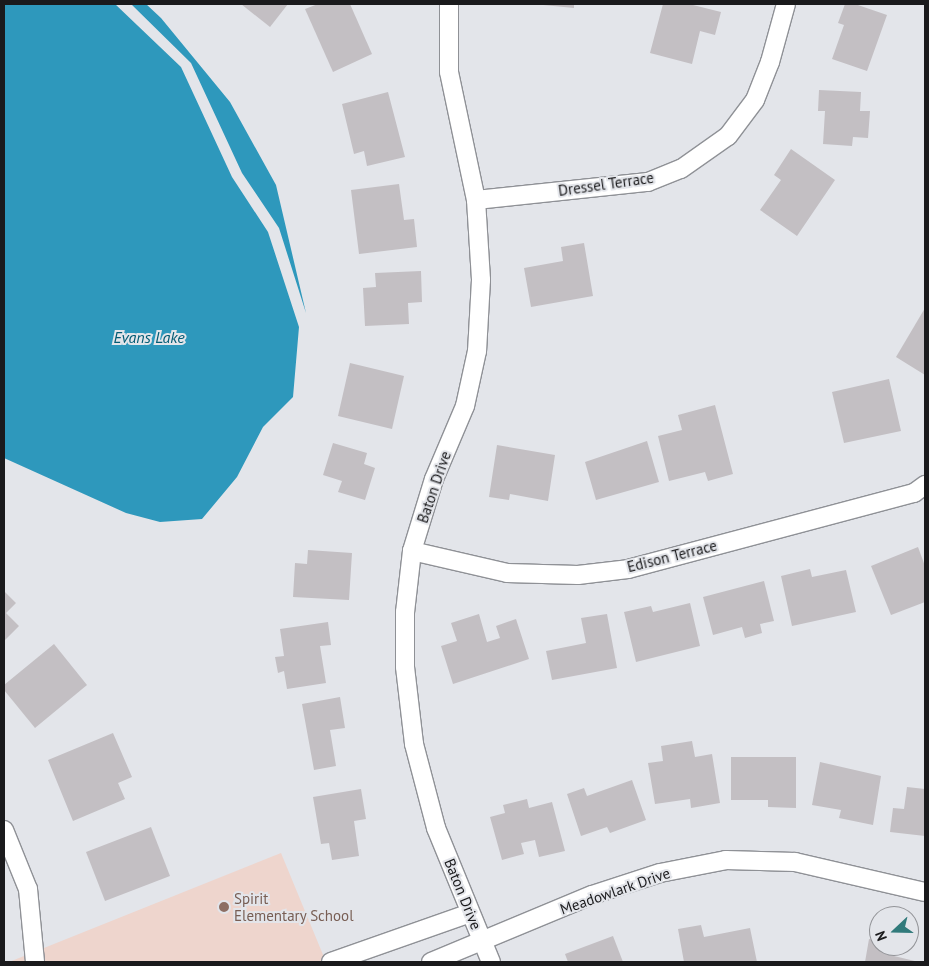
<!DOCTYPE html>
<html>
<head>
<meta charset="utf-8">
<style>
  body { margin:0 }
  #map { position:relative; width:929px; height:966px; overflow:hidden; background:#e3e5ea; font-family:"PT Sans",sans-serif }
  div>[style] { position:absolute }
  .education>* { inset:0; background:#eed5cd }
  .water>* { inset:0; background:#2e98bc }
  .building>* { inset:0; background:#c3bfc3 }
  .roads { filter:drop-shadow(1px 0 #8f9196) drop-shadow(-1px 0 #8f9196) drop-shadow(0 1px #8f9196) drop-shadow(0 -1px #8f9196) }
  .street>* { height:18px; margin:-9px; padding:0 9px; transform-origin:9px; border-radius:9px; background:#fff }
  .dots>* { width:14px; height:14px; translate:-50% -50%; box-sizing:border-box; border:2px solid #e3e5ea; border-radius:50% }
  span { translate:-50% -50%; white-space:nowrap; text-align:center; line-height:1.15; -webkit-text-stroke:4px #e3e5ea; paint-order:stroke }
  .street-label { font-size:15px; color:#1a1a1c }
  .education-label { font-size:15px; color:#785e54 }
  .left { translate:0 -50%; text-align:left }
  .water-label { font-size:16px; color:#035b74; font-style:italic }
  .frame { position:absolute; inset:0; border:5px solid #1a1a1c; pointer-events:none }
  .north { position:absolute; left:869px; top:906px; width:50px; height:50px; box-sizing:border-box; background:#e3e5ea; border:1px solid #939498; border-radius:50%; rotate:249deg; font-size:14px; font-weight:700; line-height:20px; text-align:center; color:#1a1a1c }
  .north::after { content:''; display:block; margin:auto; width:18px; height:22px; background:#317a7b; clip-path:polygon(50% 0,100% 100%,50% 72%,0 100%) }
</style>
</head>
<body>
<div id="map">
  <div class="education">
    <div style="clip-path:polygon(281px 853px,326px 962px,9px 962px)"></div>
  </div>
  <div class="water">
    <div style="clip-path:polygon(4px 4px,115px 4px,181px 67px,232px 177px,268px 232px,299px 327px,293px 397px,263px 427px,237px 477px,202px 519px,160px 522px,126px 513px,4px 458px)"></div>
    <div style="clip-path:polygon(131px 4px,146px 4px,161px 18px,230px 102px,276px 185px,306px 313px,279px 228px,242px 173px,191px 63px)"></div>
  </div>
  <div class="building">
    <div style="clip-path:polygon(241px 4px,288px 4px,270px 27px)"></div>
    <div style="clip-path:polygon(318px 4px,350px 4px,372px 54px,333px 72px,305px 9px)"></div>
    <div style="clip-path:polygon(533px 4px,574px 4px,574px 8px)"></div>
    <div style="clip-path:polygon(663px 4px,689px 4px,721px 12px,715px 35px,700px 31px,692px 64px,650px 53px)"></div>
    <div style="clip-path:polygon(845px 4px,855px 4px,887px 15px,867px 71px,832px 59px,844px 25px,838px 23px)"></div>
    <div style="clip-path:polygon(819px 90px,861px 92px,860px 111px,870px 111px,868px 138px,853px 137px,852px 146px,823px 144px,825px 111px,818px 111px)"></div>
    <div style="clip-path:polygon(388px 92px,405px 157px,367px 166px,364px 151px,354px 154px,342px 104px)"></div>
    <div style="clip-path:polygon(791px 149px,835px 180px,797px 236px,760px 210px,781px 180px,774px 175px)"></div>
    <div style="clip-path:polygon(399px 184px,404px 220px,414px 219px,417px 247px,359px 254px,351px 190px)"></div>
    <div style="clip-path:polygon(584px 243px,593px 296px,531px 307px,524px 268px,563px 261px,561px 247px)"></div>
    <div style="clip-path:polygon(421px 271px,422px 302px,408px 303px,409px 324px,365px 326px,363px 288px,376px 287px,375px 273px)"></div>
    <div style="clip-path:polygon(925px 308px,925px 375px,896px 357px)"></div>
    <div style="clip-path:polygon(350px 363px,404px 376px,392px 429px,338px 416px)"></div>
    <div style="clip-path:polygon(889px 379px,901px 431px,844px 443px,832px 392px)"></div>
    <div style="clip-path:polygon(715px 405px,733px 474px,708px 481px,705px 472px,669px 481px,658px 436px,682px 430px,678px 415px)"></div>
    <div style="clip-path:polygon(647px 441px,659px 482px,596px 500px,585px 462px)"></div>
    <div style="clip-path:polygon(333px 443px,367px 453px,364px 464px,375px 468px,365px 500px,338px 492px,342px 481px,323px 475px)"></div>
    <div style="clip-path:polygon(497px 445px,555px 455px,548px 501px,510px 494px,509px 500px,489px 497px)"></div>
    <div style="clip-path:polygon(918px 547px,925px 566px,925px 602px,891px 615px,871px 566px)"></div>
    <div style="clip-path:polygon(308px 550px,352px 553px,349px 600px,293px 597px,295px 563px,307px 564px)"></div>
    <div style="clip-path:polygon(810px 569px,812px 577px,846px 570px,856px 612px,792px 626px,781px 576px)"></div>
    <div style="clip-path:polygon(764px 581px,774px 621px,760px 624px,762px 633px,745px 638px,742px 627px,713px 635px,703px 597px)"></div>
    <div style="clip-path:polygon(4px 591px,16px 603px,6px 613px,19px 626px,4px 641px)"></div>
    <div style="clip-path:polygon(690px 603px,700px 646px,636px 662px,624px 612px,651px 606px,653px 612px)"></div>
    <div style="clip-path:polygon(479px 614px,487px 642px,500px 638px,496px 626px,516px 619px,529px 659px,453px 684px,441px 646px,457px 641px,451px 623px)"></div>
    <div style="clip-path:polygon(607px 614px,617px 668px,552px 680px,546px 651px,586px 643px,581px 618px)"></div>
    <div style="clip-path:polygon(328px 622px,331px 645px,320px 646px,326px 683px,287px 689px,284px 671px,278px 673px,275px 657px,284px 656px,280px 629px)"></div>
    <div style="clip-path:polygon(54px 644px,87px 685px,35px 728px,4px 690px,4px 685px)"></div>
    <div style="clip-path:polygon(340px 697px,345px 728px,330px 730px,336px 766px,314px 770px,302px 704px)"></div>
    <div style="clip-path:polygon(113px 733px,132px 777px,118px 783px,125px 799px,73px 821px,48px 760px)"></div>
    <div style="clip-path:polygon(692px 741px,695px 757px,712px 754px,720px 803px,691px 808px,690px 799px,655px 804px,648px 763px,663px 761px,661px 746px)"></div>
    <div style="clip-path:polygon(731px 757px,796px 757px,796px 808px,768px 807px,768px 800px,731px 800px)"></div>
    <div style="clip-path:polygon(820px 762px,881px 776px,873px 825px,839px 818px,841px 810px,812px 805px)"></div>
    <div style="clip-path:polygon(632px 780px,646px 820px,610px 833px,607px 827px,581px 836px,567px 794px,584px 788px,587px 796px)"></div>
    <div style="clip-path:polygon(907px 787px,925px 789px,925px 836px,890px 832px,893px 808px,904px 809px)"></div>
    <div style="clip-path:polygon(361px 789px,366px 819px,354px 821px,359px 856px,332px 860px,329px 843px,321px 844px,313px 797px)"></div>
    <div style="clip-path:polygon(527px 799px,529px 808px,552px 802px,565px 851px,539px 857px,535px 840px,521px 843px,524px 854px,502px 860px,490px 817px,505px 813px,503px 805px)"></div>
    <div style="clip-path:polygon(151px 827px,170px 876px,105px 901px,86px 852px)"></div>
    <div style="clip-path:polygon(701px 925px,704px 937px,750px 928px,757px 962px,684px 962px,678px 929px)"></div>
    <div style="clip-path:polygon(613px 936px,623px 962px,568px 962px,565px 954px)"></div>
    <div style="clip-path:polygon(869px 939px,879px 941px,879px 946px,896px 946px,894px 956px,919px 962px,865px 962px)"></div>
  </div>
  <div class="roads">
    <div class="street">
      <div style="left:449px;top:4px;width:68px;rotate:90deg"></div>
      <div style="left:449px;top:72px;width:131px;rotate:78.1deg"></div>
      <div style="left:476px;top:200px;width:80px;rotate:86.4deg"></div>
      <div style="left:481px;top:280px;width:71px;rotate:93.2deg"></div>
      <div style="left:477px;top:351px;width:56px;rotate:102.3deg"></div>
      <div style="left:465px;top:406px;width:79px;rotate:113deg"></div>
      <div style="left:434px;top:479px;width:75px;rotate:107deg"></div>
      <div style="left:412px;top:551px;width:61px;rotate:96.5deg"></div>
      <div style="left:405px;top:612px;width:55px;rotate:90deg"></div>
      <div style="left:405px;top:667px;width:78px;rotate:83.3deg"></div>
      <div style="left:414px;top:744px;width:87px;rotate:75.3deg"></div>
      <div style="left:436px;top:828px;width:145px;rotate:67.7deg"></div>
      <div style="left:476px;top:200px;width:173px;rotate:-6deg"></div>
      <div style="left:648px;top:182px;width:35px;rotate:-22deg"></div>
      <div style="left:681px;top:169px;width:57px;rotate:-35.1deg"></div>
      <div style="left:728px;top:136px;width:45px;rotate:-53.1deg"></div>
      <div style="left:755px;top:100px;width:41px;rotate:-68.5deg"></div>
      <div style="left:770px;top:62px;width:60px;rotate:-74.6deg"></div>
      <div style="left:412px;top:551px;width:98px;rotate:13deg"></div>
      <div style="left:507px;top:573px;width:71px;rotate:1.6deg"></div>
      <div style="left:578px;top:575px;width:50px;rotate:-6.8deg"></div>
      <div style="left:628px;top:569px;width:296px;rotate:-14.9deg"></div>
      <div style="left:914px;top:493px;width:14px;rotate:-36deg"></div>
      <div style="left:4px;top:830px;width:64px;rotate:67.9deg"></div>
      <div style="left:28px;top:889px;width:73px;rotate:84.5deg"></div>
      <div style="left:331px;top:962px;width:147px;rotate:-19.4deg"></div>
      <div style="left:431px;top:962px;width:174px;rotate:-22.6deg"></div>
      <div style="left:592px;top:895px;width:71px;rotate:-17.9deg"></div>
      <div style="left:660px;top:873px;width:67px;rotate:-11.1deg"></div>
      <div style="left:726px;top:860px;width:69px;rotate:1.7deg"></div>
      <div style="left:795px;top:862px;width:133px;rotate:13deg"></div>
    </div>
  </div>
  <div class="dots">
    <div style="left:224px;top:907px;background:#8d6e63"></div>
  </div>
  <div class="street-label">
    <span style="left:606px;top:184px;rotate:-8deg">Dressel Terrace</span>
    <span style="left:434px;top:487px;rotate:-71deg">Baton Drive</span>
    <span style="left:672px;top:556px;rotate:-14deg">Edison Terrace</span>
    <span style="left:615px;top:891px;rotate:-19deg">Meadowlark Drive</span>
    <span style="left:463px;top:894px;rotate:68deg">Baton Drive</span>
  </div>
  <div class="education-label">
    <span class="left" style="left:234px;top:907px">Spirit<br>Elementary School</span>
  </div>
  <div class="water-label">
    <span style="left:149px;top:337px">Evans Lake</span>
  </div>
  <div class="frame"></div>
  <div class="north">N</div>
</div>
</body>
</html>
